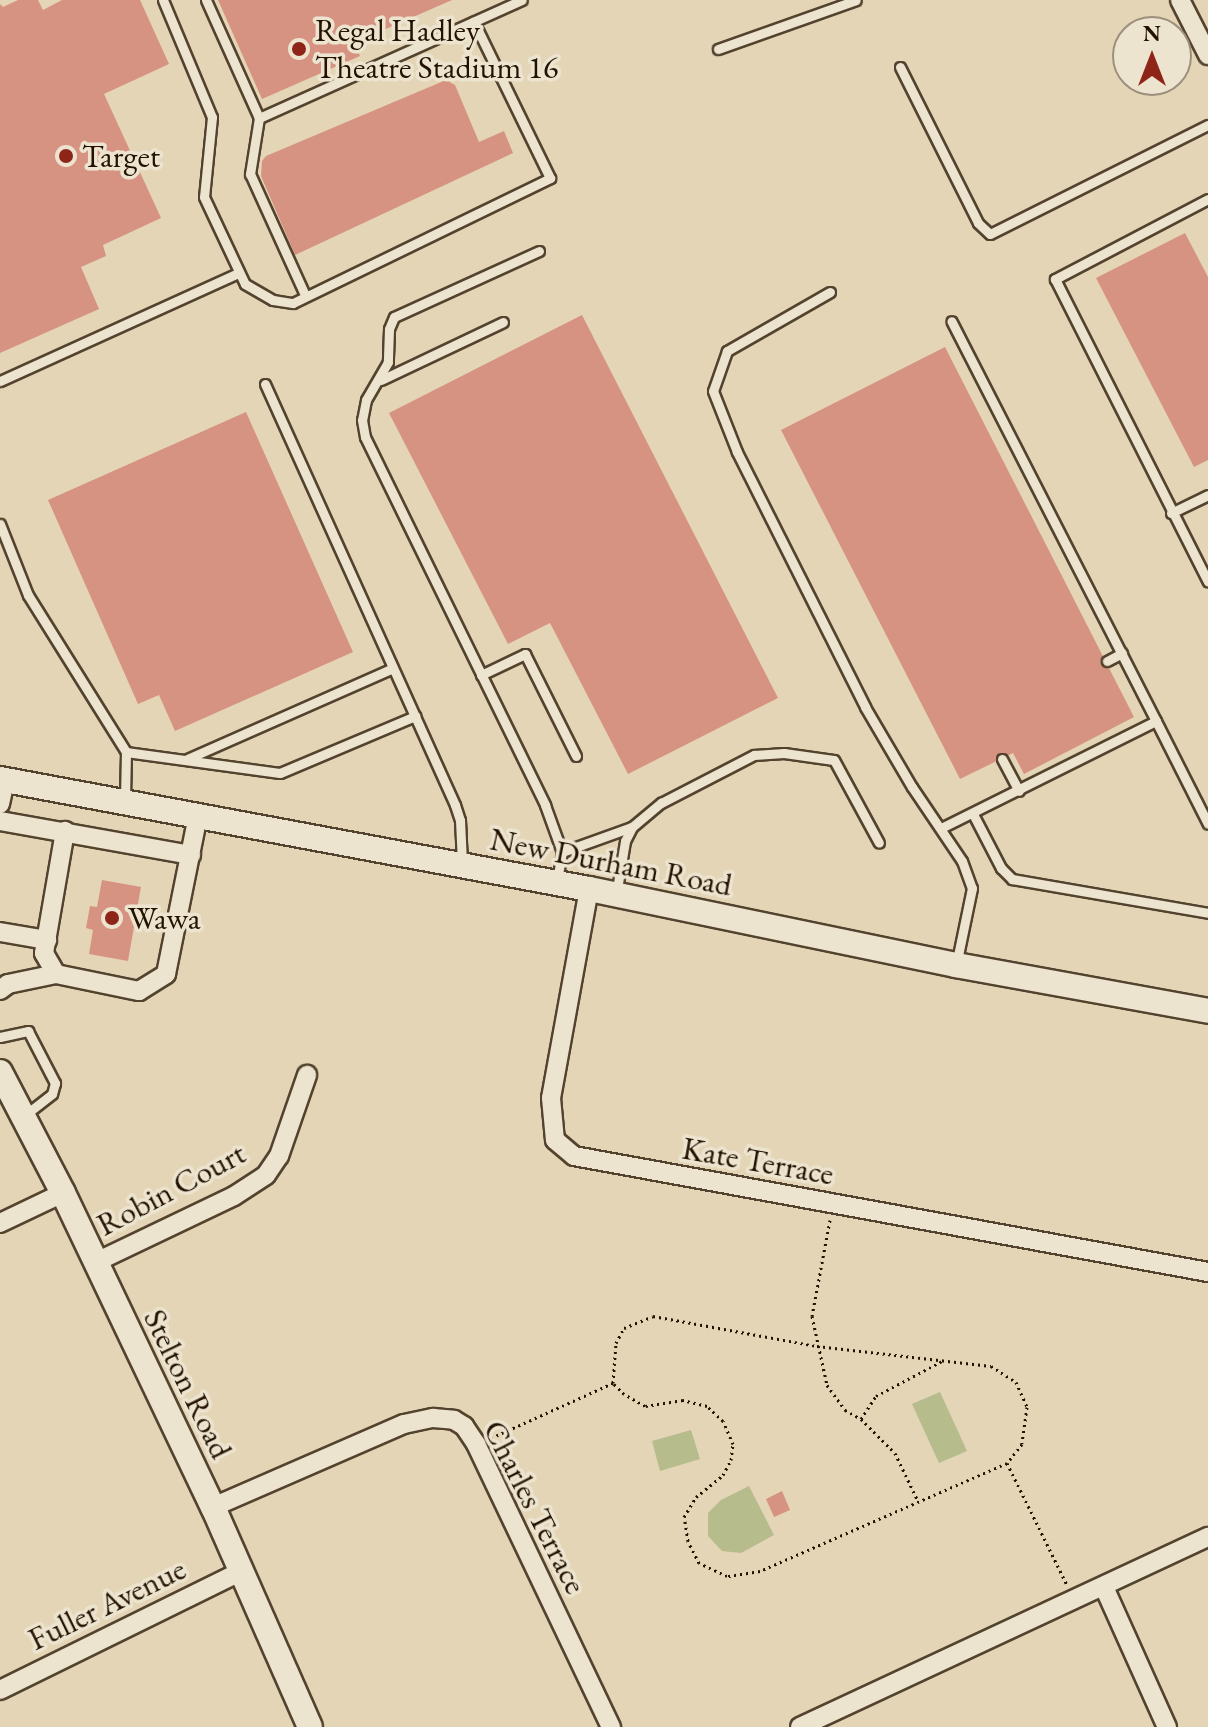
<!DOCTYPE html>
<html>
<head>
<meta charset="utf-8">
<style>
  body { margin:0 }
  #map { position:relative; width:1208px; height:1727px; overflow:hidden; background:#e3d5b6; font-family:"EB Garamond",serif }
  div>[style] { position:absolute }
  .green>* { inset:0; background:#b6bc8c }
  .building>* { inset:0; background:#d79381 }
  .path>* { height:3px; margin-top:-1.5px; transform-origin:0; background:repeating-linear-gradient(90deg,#231200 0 2px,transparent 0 6px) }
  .roads { filter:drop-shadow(2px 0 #53432e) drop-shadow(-2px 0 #53432e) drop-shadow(0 2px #53432e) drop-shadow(0 -2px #53432e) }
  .lane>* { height:9px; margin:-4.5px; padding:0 4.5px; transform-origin:4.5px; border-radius:4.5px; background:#ede4d0 }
  .street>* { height:18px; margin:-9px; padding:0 9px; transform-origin:9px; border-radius:9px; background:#ede4d0 }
  .secondary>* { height:24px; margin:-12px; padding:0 12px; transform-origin:12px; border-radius:12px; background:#ede4d0 }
  .dots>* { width:22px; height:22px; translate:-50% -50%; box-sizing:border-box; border:4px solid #ede4d0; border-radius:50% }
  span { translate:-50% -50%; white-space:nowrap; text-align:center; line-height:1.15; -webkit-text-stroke:7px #ede4d0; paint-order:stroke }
  .poi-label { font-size:32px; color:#231200 }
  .left { translate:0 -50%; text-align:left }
  .street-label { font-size:32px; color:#231200 }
  .north { position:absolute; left:1112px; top:16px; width:80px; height:80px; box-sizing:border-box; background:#ede4d0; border:2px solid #9c907d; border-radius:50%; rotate:0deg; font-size:22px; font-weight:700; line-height:32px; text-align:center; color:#231200 }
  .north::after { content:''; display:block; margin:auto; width:28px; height:36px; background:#8f2418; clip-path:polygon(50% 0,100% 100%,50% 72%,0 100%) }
</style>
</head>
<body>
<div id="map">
  <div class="green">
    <div style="clip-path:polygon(940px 1392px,967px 1451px,939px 1463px,912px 1404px)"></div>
    <div style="clip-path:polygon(691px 1430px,700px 1459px,660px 1471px,652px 1441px)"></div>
    <div style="clip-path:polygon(749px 1486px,774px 1535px,741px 1553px,722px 1551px,708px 1536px,708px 1513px,721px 1500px)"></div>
  </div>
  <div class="building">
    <div style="clip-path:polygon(18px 0,38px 0,43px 10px,62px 0,140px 0,169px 64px,104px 94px,161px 218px,103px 245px,106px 256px,81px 267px,99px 309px,0 353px,0 4px,3px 7px)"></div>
    <div style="clip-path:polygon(218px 0,452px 0,354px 43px,360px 56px,262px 99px)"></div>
    <div style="clip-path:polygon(446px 80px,455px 85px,479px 142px,504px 131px,513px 153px,295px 255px,261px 176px,262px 161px,266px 156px)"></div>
    <div style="clip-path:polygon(1185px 233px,1208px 277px,1208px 460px,1194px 467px,1096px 278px)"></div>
    <div style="clip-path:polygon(582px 315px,778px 698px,628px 774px,550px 623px,508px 644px,389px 413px)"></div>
    <div style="clip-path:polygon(945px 347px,1134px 717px,1024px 774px,1013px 753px,960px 779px,781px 430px)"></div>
    <div style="clip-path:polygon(246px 412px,353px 652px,175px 731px,159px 695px,138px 704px,48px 500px)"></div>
    <div style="clip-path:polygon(102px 880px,141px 887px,128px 961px,89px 954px,93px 930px,86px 928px,90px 906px,97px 907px)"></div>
    <div style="clip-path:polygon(782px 1491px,790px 1510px,774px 1517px,766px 1499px)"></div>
  </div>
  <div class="path">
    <div style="left:830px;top:1220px;width:98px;rotate:100.6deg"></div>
    <div style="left:812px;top:1316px;width:71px;rotate:77.7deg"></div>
    <div style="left:827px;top:1385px;width:31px;rotate:54deg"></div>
    <div style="left:845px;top:1410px;width:18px;rotate:29deg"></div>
    <div style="left:861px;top:1419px;width:48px;rotate:45deg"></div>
    <div style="left:895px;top:1453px;width:51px;rotate:64.4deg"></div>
    <div style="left:653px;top:1316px;width:167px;rotate:10.4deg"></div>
    <div style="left:817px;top:1346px;width:175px;rotate:6.6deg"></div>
    <div style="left:991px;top:1366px;width:30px;rotate:33deg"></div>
    <div style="left:1016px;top:1382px;width:27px;rotate:66deg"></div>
    <div style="left:1027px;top:1407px;width:37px;rotate:98deg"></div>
    <div style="left:1022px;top:1444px;width:24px;rotate:128deg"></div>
    <div style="left:1007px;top:1463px;width:270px;rotate:156.4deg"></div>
    <div style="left:760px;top:1571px;width:33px;rotate:171deg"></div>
    <div style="left:727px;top:1576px;width:31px;rotate:-155deg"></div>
    <div style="left:699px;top:1563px;width:25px;rotate:-117deg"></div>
    <div style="left:688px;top:1541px;width:24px;rotate:-99deg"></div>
    <div style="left:684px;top:1517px;width:23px;rotate:-59deg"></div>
    <div style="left:696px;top:1497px;width:35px;rotate:-39deg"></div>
    <div style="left:723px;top:1475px;width:17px;rotate:-62deg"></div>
    <div style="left:731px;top:1460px;width:16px;rotate:-83deg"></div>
    <div style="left:733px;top:1444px;width:25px;rotate:-113deg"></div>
    <div style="left:723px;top:1421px;width:22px;rotate:-137deg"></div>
    <div style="left:707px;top:1406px;width:25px;rotate:-166deg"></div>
    <div style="left:683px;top:1400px;width:38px;rotate:171deg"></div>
    <div style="left:645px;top:1406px;width:24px;rotate:-150deg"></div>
    <div style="left:624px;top:1394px;width:16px;rotate:-135deg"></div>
    <div style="left:613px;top:1383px;width:40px;rotate:-85.7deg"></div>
    <div style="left:616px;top:1343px;width:17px;rotate:-62deg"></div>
    <div style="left:624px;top:1328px;width:31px;rotate:-22deg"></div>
    <div style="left:861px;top:1419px;width:27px;rotate:-57deg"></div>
    <div style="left:876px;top:1396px;width:77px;rotate:-27.9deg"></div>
    <div style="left:491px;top:1438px;width:134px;rotate:-24.3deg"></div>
    <div style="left:1007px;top:1463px;width:136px;rotate:63.8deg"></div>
  </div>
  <div class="roads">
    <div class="lane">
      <div style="left:163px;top:0;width:127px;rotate:67.3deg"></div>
      <div style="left:212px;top:117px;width:80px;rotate:95.7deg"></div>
      <div style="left:204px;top:197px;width:96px;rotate:64.8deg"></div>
      <div style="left:245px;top:284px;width:32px;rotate:30deg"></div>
      <div style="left:273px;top:300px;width:20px;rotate:9deg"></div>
      <div style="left:293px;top:303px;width:286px;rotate:-25.9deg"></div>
      <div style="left:550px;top:178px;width:174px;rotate:-116deg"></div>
      <div style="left:206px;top:0;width:129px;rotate:65.8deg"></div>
      <div style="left:718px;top:49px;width:146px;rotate:-19.5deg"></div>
      <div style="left:900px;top:67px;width:174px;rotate:63.4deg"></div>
      <div style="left:978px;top:223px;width:16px;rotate:43deg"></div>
      <div style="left:990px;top:234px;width:244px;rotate:-26.6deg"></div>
      <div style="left:1208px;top:199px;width:173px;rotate:152.4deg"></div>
      <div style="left:1055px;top:279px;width:339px;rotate:63.2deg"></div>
      <div style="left:539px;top:251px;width:159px;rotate:155.5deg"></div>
      <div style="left:394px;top:317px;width:13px;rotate:113deg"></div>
      <div style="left:389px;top:329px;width:33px;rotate:92deg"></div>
      <div style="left:388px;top:362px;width:44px;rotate:120.1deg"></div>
      <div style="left:366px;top:400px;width:20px;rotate:101deg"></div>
      <div style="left:362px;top:420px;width:17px;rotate:80deg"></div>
      <div style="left:365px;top:437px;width:410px;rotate:63.9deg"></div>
      <div style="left:545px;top:805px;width:50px;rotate:70.1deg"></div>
      <div style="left:562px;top:852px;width:28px;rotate:100deg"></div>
      <div style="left:830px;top:292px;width:119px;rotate:150.2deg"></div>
      <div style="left:727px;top:351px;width:42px;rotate:109.3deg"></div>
      <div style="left:713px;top:391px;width:66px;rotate:68.5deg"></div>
      <div style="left:737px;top:452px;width:285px;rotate:63.3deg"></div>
      <div style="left:865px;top:707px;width:93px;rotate:59.6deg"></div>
      <div style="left:912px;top:787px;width:89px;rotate:56deg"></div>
      <div style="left:962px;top:861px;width:29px;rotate:70deg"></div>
      <div style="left:972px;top:888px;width:79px;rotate:101.7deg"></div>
      <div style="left:305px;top:295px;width:133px;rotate:-114.4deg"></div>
      <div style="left:250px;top:174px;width:57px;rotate:-80.9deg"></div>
      <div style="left:259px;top:118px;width:288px;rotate:-24.2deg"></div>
      <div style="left:381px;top:380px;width:135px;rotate:-25.4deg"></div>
      <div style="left:0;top:381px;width:261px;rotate:-24.4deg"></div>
      <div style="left:265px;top:384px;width:462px;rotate:65.7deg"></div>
      <div style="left:455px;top:805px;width:16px;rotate:72deg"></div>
      <div style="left:460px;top:820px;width:42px;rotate:87.3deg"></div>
      <div style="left:1171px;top:513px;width:41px;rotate:-25.9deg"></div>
      <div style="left:0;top:524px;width:76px;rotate:68.5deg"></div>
      <div style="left:28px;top:595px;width:185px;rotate:58deg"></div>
      <div style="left:1107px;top:661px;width:17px;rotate:-28deg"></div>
      <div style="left:481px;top:675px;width:49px;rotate:-25.5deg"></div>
      <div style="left:525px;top:654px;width:114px;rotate:63.4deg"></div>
      <div style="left:1156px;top:721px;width:115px;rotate:63.2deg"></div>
      <div style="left:187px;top:759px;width:225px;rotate:-23.8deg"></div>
      <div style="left:1002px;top:759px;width:36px;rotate:62deg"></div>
      <div style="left:125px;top:799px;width:47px;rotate:-88.8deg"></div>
      <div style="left:126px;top:752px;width:155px;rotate:7.8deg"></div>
      <div style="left:280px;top:773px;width:147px;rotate:-22.9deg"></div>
      <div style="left:973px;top:814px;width:61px;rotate:62.6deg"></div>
      <div style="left:1001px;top:868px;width:16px;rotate:45deg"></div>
      <div style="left:1012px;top:879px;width:199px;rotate:9.8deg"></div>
      <div style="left:941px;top:828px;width:240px;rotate:-26.5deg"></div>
      <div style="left:1156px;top:721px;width:449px;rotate:-117.1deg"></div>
      <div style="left:562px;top:852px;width:74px;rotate:-19.7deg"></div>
      <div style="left:616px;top:895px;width:55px;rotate:-80.5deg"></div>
      <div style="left:625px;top:841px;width:16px;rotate:-63deg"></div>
      <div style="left:632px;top:827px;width:38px;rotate:-40deg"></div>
      <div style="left:661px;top:803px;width:105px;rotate:-27.3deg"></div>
      <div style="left:754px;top:755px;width:30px;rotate:-4deg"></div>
      <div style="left:784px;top:753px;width:50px;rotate:8deg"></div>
      <div style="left:834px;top:760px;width:94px;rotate:61.5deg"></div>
      <div style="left:0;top:1037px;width:29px;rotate:-12deg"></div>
      <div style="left:28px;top:1031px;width:59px;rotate:62.6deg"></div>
      <div style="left:55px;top:1083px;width:11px;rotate:105deg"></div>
      <div style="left:52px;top:1094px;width:33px;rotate:142deg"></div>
    </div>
    <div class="street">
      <div style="left:1180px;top:0;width:62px;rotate:63deg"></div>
      <div style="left:0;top:804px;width:25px;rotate:-78deg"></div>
      <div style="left:0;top:821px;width:194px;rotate:10.1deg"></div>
      <div style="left:589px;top:889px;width:212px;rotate:100.3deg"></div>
      <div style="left:551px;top:1098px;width:42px;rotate:84.6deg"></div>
      <div style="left:555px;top:1140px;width:25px;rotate:40deg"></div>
      <div style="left:574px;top:1156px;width:645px;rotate:10.37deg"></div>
      <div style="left:0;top:932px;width:48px;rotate:9.7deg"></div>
      <div style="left:56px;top:974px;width:24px;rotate:-120deg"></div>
      <div style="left:44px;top:953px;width:124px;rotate:-80.2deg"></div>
      <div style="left:0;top:990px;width:10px;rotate:-37deg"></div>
      <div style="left:8px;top:984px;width:49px;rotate:-11.8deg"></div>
      <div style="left:56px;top:974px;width:85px;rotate:11.6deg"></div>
      <div style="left:139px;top:991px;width:32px;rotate:-32deg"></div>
      <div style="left:166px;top:974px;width:161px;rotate:-78.6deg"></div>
      <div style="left:0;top:1223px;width:70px;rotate:-25.5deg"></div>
      <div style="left:94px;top:1263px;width:155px;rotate:-25.6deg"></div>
      <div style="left:234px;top:1196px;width:38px;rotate:-33deg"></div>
      <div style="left:266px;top:1175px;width:23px;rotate:-56deg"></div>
      <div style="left:279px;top:1156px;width:86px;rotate:-70.9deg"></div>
      <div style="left:213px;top:1507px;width:208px;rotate:-23.5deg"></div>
      <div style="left:404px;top:1424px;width:30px;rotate:-12deg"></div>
      <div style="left:433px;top:1418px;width:21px;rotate:5deg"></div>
      <div style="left:454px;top:1420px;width:12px;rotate:31deg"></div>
      <div style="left:464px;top:1426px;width:22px;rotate:56deg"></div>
      <div style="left:476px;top:1444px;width:314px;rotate:64.5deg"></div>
      <div style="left:1104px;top:1587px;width:154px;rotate:65.8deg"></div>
      <div style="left:0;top:1690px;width:267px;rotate:-26.2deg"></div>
      <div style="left:800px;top:1727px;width:450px;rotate:-25deg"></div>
    </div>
    <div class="secondary">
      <div style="left:0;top:779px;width:599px;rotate:10.58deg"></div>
      <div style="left:589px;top:889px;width:375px;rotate:11.7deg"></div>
      <div style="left:956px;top:965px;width:256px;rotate:10.3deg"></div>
      <div style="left:0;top:1072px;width:136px;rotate:62.5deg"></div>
      <div style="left:63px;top:1193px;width:348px;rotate:64.5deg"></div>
      <div style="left:213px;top:1507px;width:240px;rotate:66.2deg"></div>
    </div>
  </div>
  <div class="dots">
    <div style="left:299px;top:49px;background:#8f2418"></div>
    <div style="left:66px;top:156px;background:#8f2418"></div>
    <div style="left:112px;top:918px;background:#8f2418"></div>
  </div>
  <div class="poi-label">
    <span class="left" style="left:315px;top:49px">Regal Hadley<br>Theatre Stadium 16</span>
    <span class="left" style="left:82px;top:156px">Target</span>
    <span class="left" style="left:128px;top:918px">Wawa</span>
  </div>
  <div class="street-label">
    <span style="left:611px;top:862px;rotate:11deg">New Durham Road</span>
    <span style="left:758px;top:1161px;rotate:10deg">Kate Terrace</span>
    <span style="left:171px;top:1189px;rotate:-28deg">Robin Court</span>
    <span style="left:188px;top:1384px;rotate:64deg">Stelton Road</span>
    <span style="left:535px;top:1507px;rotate:63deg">Charles Terrace</span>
    <span style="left:107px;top:1604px;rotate:-26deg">Fuller Avenue</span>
  </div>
  <div class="north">N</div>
</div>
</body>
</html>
